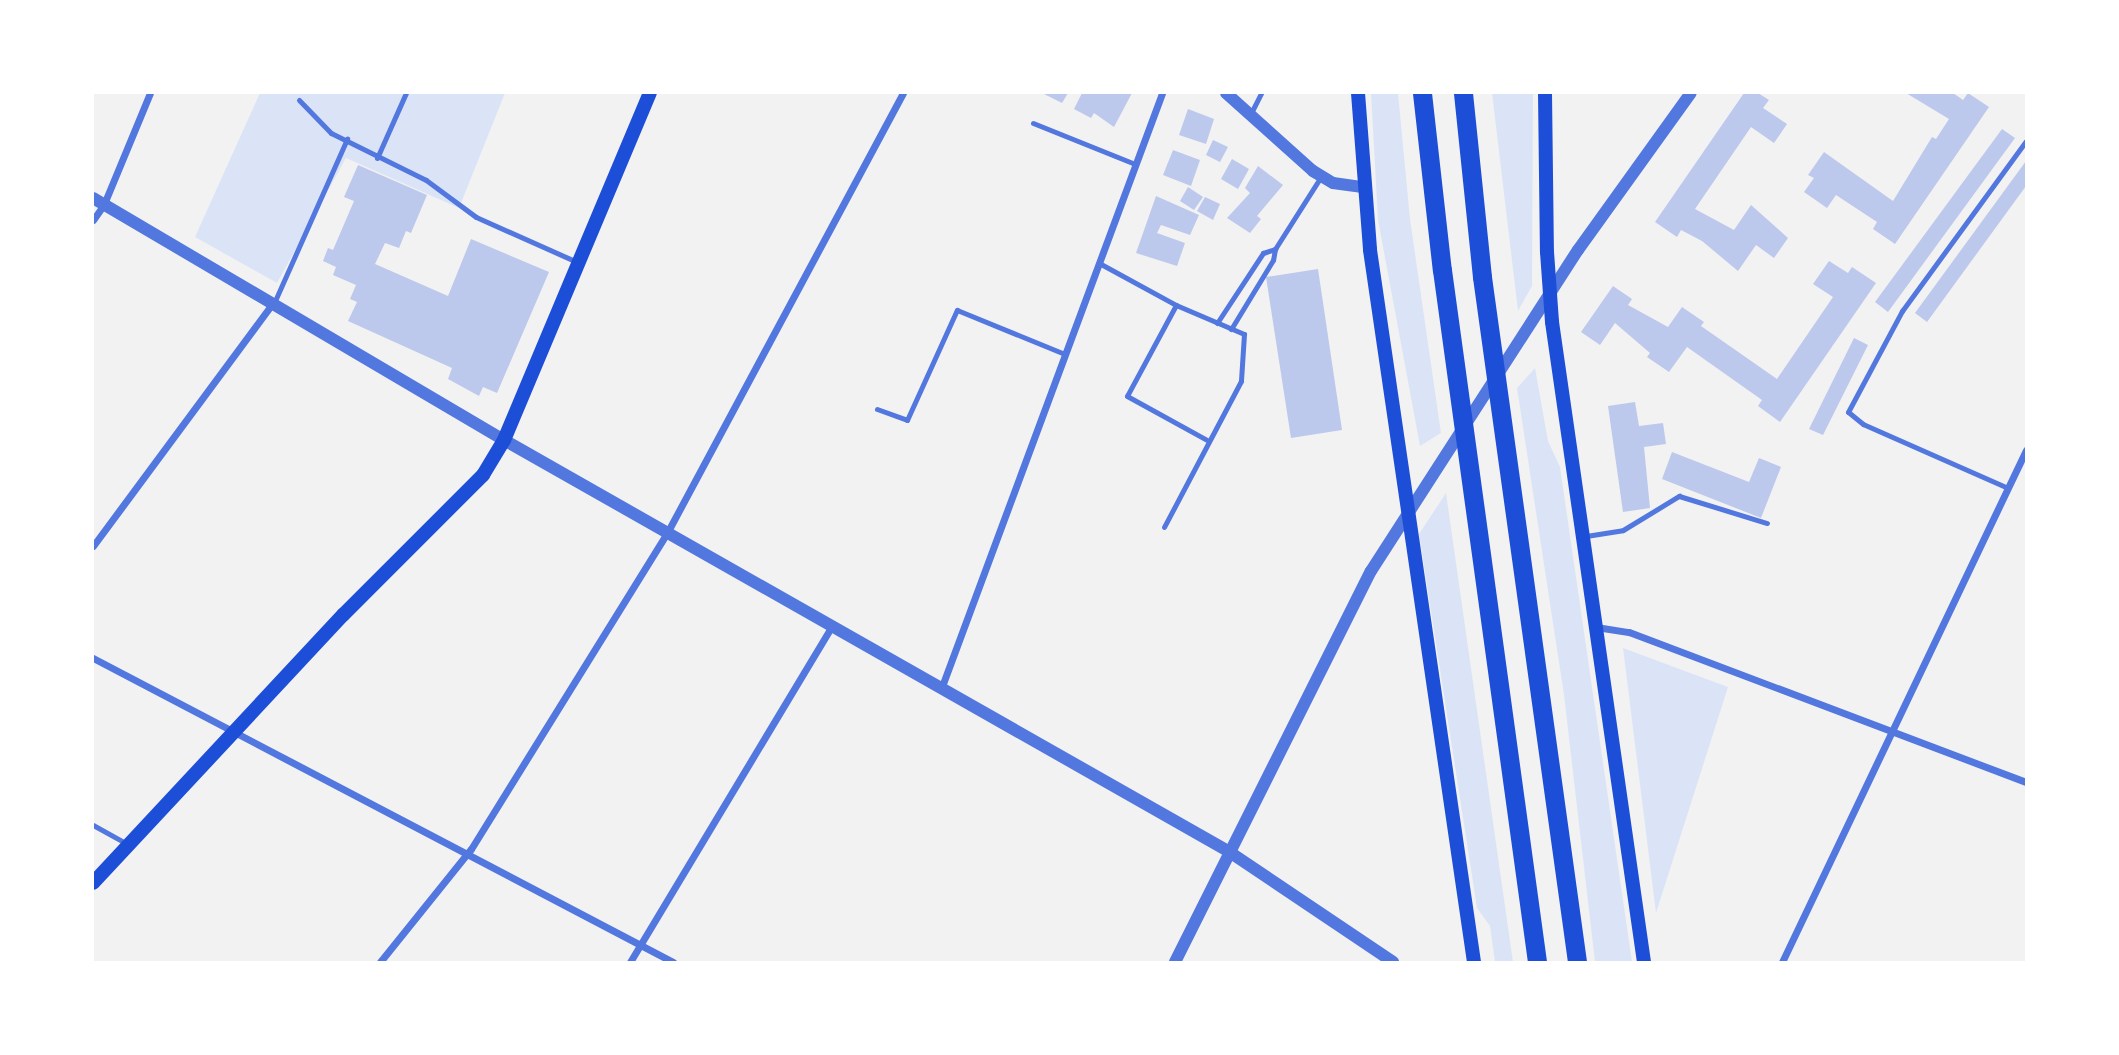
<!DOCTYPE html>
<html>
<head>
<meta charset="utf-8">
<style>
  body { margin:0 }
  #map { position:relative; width:2119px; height:1055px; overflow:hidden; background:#f2f2f2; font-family:"Public Sans",sans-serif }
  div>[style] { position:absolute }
  .green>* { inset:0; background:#dbe4f7 }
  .building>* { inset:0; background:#bdc9ec }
  .service>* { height:5px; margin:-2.5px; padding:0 2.5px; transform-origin:2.5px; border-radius:2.5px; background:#5277de }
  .minor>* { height:7px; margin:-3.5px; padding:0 3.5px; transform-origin:3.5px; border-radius:3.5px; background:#5277de }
  .tertiary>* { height:12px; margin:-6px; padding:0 6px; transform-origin:6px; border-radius:6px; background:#5277de }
  .secondary>* { height:14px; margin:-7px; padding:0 7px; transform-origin:7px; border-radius:7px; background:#1d4ed8 }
  .motorway>* { height:19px; margin:-9.5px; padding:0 9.5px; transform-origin:9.5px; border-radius:9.5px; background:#1d4ed8 }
  span { translate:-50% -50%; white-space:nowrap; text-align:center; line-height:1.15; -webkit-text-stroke:7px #fff; paint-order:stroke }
  .frame { position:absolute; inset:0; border:94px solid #fff; pointer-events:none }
</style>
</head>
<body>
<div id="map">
  <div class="green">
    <div style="clip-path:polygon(260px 93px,505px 93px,459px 208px,346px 158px,277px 283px,195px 237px)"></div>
    <div style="clip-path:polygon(1371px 93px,1398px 93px,1410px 219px,1441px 433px,1420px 446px,1378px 220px)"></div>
    <div style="clip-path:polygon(1492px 93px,1533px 93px,1532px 286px,1518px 311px)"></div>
    <div style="clip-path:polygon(1535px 368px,1548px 441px,1560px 467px,1632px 962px,1595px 962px,1564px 695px,1517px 388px)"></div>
    <div style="clip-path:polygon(1446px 493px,1513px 962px,1495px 962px,1490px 926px,1477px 908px,1419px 534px)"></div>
    <div style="clip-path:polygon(1623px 648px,1728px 687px,1656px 913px)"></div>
  </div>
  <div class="building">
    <div style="clip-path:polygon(1042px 93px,1068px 93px,1062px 103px)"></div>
    <div style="clip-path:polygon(1082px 93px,1132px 93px,1114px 127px,1094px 113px,1091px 118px,1074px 109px)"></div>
    <div style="clip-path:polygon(1744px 93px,1758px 93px,1769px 100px,1763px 108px,1787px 124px,1774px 143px,1751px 127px,1695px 209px,1734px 230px,1751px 205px,1788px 238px,1774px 258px,1756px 245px,1738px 271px,1702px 241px,1681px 230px,1677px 237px,1655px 222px)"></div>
    <div style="clip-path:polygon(1906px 93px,1953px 93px,1963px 100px,1968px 93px,1989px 107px,1895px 244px,1873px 229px,1877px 222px,1836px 195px,1827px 208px,1804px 192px,1814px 178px,1808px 175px,1824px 152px,1893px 201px,1932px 137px,1936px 139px,1949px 119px)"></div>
    <div style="clip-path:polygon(1188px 109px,1214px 119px,1206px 144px,1179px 135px)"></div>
    <div style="clip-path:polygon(2002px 129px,2015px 138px,1888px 312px,1875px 302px)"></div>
    <div style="clip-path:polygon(1213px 140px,1228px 147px,1220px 162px,1206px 155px)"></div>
    <div style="clip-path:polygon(1173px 150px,1200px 160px,1191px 186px,1163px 175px)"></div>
    <div style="clip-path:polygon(1232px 159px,1249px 169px,1238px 189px,1221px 179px)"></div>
    <div style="clip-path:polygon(2026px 161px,2026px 186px,1927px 322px,1915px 313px)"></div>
    <div style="clip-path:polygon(358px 165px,427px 195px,411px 233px,406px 231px,399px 248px,385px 243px,375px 264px,448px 296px,471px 239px,549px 272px,497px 393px,483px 387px,479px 396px,448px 379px,452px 368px,348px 321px,357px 302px,350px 299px,356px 285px,333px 275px,336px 267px,323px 261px,328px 248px,333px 250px,354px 201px,344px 197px)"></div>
    <div style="clip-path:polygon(1258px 166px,1283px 185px,1257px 216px,1261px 219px,1250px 233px,1227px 218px,1250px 193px,1245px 188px)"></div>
    <div style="clip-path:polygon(1188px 187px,1203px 197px,1194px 210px,1180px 201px)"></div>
    <div style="clip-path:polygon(1156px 196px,1199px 215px,1190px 235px,1161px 225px,1157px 233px,1185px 243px,1177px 266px,1136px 253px)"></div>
    <div style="clip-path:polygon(1205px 197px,1220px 204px,1213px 220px,1197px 211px)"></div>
    <div style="clip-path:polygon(1829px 261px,1848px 273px,1852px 267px,1876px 283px,1780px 422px,1758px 406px,1762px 400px,1687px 347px,1669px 372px,1647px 357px,1650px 353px,1615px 323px,1600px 345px,1581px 332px,1613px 286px,1632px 299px,1628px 305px,1668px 327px,1682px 307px,1704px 322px,1701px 326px,1777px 379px,1833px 297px,1813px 284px)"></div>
    <div style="clip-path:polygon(1318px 269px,1342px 430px,1291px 438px,1266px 277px)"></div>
    <div style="clip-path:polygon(1854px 338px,1868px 345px,1823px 435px,1809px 429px)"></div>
    <div style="clip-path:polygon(1635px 402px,1639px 426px,1663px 423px,1666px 444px,1644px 447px,1650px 508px,1623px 512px,1608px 406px)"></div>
    <div style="clip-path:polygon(1672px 452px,1749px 482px,1759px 458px,1781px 467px,1761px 518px,1662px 479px)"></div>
  </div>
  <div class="service">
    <div style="left:299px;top:100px;width:46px;rotate:45.9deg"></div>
    <div style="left:331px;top:133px;width:106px;rotate:26.3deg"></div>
    <div style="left:426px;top:180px;width:62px;rotate:36.5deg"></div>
    <div style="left:476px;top:217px;width:111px;rotate:24deg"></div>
    <div style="left:1250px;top:115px;width:25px;rotate:-63deg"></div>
    <div style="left:1033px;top:123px;width:110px;rotate:21.9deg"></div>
    <div style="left:377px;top:158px;width:71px;rotate:-66deg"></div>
    <div style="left:1275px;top:249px;width:84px;rotate:-57.6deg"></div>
    <div style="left:1099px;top:263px;width:88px;rotate:28.6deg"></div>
    <div style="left:1176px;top:305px;width:74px;rotate:23.1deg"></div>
    <div style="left:1244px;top:334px;width:47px;rotate:93.7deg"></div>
    <div style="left:1241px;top:381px;width:165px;rotate:117.8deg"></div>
    <div style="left:274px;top:303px;width:180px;rotate:-66deg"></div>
    <div style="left:1176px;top:305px;width:103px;rotate:118.3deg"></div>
    <div style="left:1127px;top:396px;width:91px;rotate:28.8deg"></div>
    <div style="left:1217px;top:323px;width:84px;rotate:-56.7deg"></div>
    <div style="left:1263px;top:253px;width:13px;rotate:-18deg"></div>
    <div style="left:1275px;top:249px;width:11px;rotate:100deg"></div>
    <div style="left:1273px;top:260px;width:81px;rotate:121.3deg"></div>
    <div style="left:877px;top:409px;width:32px;rotate:20deg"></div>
    <div style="left:907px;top:420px;width:121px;rotate:-65.6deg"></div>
    <div style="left:957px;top:310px;width:117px;rotate:22.2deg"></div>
    <div style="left:2008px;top:488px;width:158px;rotate:-156.2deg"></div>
    <div style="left:1863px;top:424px;width:19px;rotate:-141deg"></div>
    <div style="left:1848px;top:412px;width:115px;rotate:-61.9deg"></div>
    <div style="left:1902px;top:311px;width:210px;rotate:-53.9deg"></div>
    <div style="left:1586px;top:536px;width:37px;rotate:-9deg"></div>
    <div style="left:1623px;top:530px;width:66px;rotate:-31.3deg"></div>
    <div style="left:1679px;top:496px;width:92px;rotate:17.1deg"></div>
    <div style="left:93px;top:825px;width:39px;rotate:29deg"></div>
  </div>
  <div class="minor">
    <div style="left:93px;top:220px;width:19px;rotate:-55deg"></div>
    <div style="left:104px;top:204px;width:120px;rotate:-67.5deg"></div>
    <div style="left:93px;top:546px;width:302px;rotate:-53.5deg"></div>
    <div style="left:1596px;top:627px;width:33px;rotate:9deg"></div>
    <div style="left:1629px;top:632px;width:424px;rotate:20.7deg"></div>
    <div style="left:93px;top:658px;width:655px;rotate:27.66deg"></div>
    <div style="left:941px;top:689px;width:636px;rotate:-69.65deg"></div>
    <div style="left:380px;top:962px;width:145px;rotate:-51.2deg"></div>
    <div style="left:471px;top:849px;width:372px;rotate:-58.2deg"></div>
    <div style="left:667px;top:533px;width:499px;rotate:-61.8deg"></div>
    <div style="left:630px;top:962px;width:392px;rotate:-59deg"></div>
    <div style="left:1782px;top:962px;width:567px;rotate:-64.52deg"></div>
  </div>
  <div class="tertiary">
    <div style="left:1226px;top:93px;width:117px;rotate:41.9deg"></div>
    <div style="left:1313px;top:171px;width:23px;rotate:31deg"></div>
    <div style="left:1333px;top:183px;width:30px;rotate:8deg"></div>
    <div style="left:93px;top:198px;width:477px;rotate:30.5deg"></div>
    <div style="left:504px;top:440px;width:833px;rotate:29.58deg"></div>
    <div style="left:1228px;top:851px;width:199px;rotate:33.9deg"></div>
    <div style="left:1175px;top:962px;width:437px;rotate:-63.4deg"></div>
    <div style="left:1371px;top:571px;width:382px;rotate:-57.2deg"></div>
    <div style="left:1578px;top:250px;width:193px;rotate:-54.3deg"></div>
  </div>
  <div class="secondary">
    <div style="left:1358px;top:93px;width:157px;rotate:85.6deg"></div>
    <div style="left:1370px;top:250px;width:720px;rotate:81.69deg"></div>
    <div style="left:1545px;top:93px;width:159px;rotate:89.3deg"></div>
    <div style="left:1547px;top:252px;width:70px;rotate:85.9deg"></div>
    <div style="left:1552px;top:322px;width:647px;rotate:81.82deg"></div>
    <div style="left:93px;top:883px;width:367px;rotate:-47deg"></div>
    <div style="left:343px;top:615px;width:198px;rotate:-45deg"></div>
    <div style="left:483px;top:475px;width:41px;rotate:-59deg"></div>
    <div style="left:504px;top:440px;width:376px;rotate:-67.2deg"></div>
  </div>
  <div class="motorway">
    <div style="left:1422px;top:93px;width:178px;rotate:83.6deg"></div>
    <div style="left:1442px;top:270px;width:698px;rotate:82.18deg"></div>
    <div style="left:1463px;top:93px;width:185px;rotate:84.1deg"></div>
    <div style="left:1482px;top:277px;width:692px;rotate:82.1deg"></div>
  </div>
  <div class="frame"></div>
</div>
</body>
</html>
